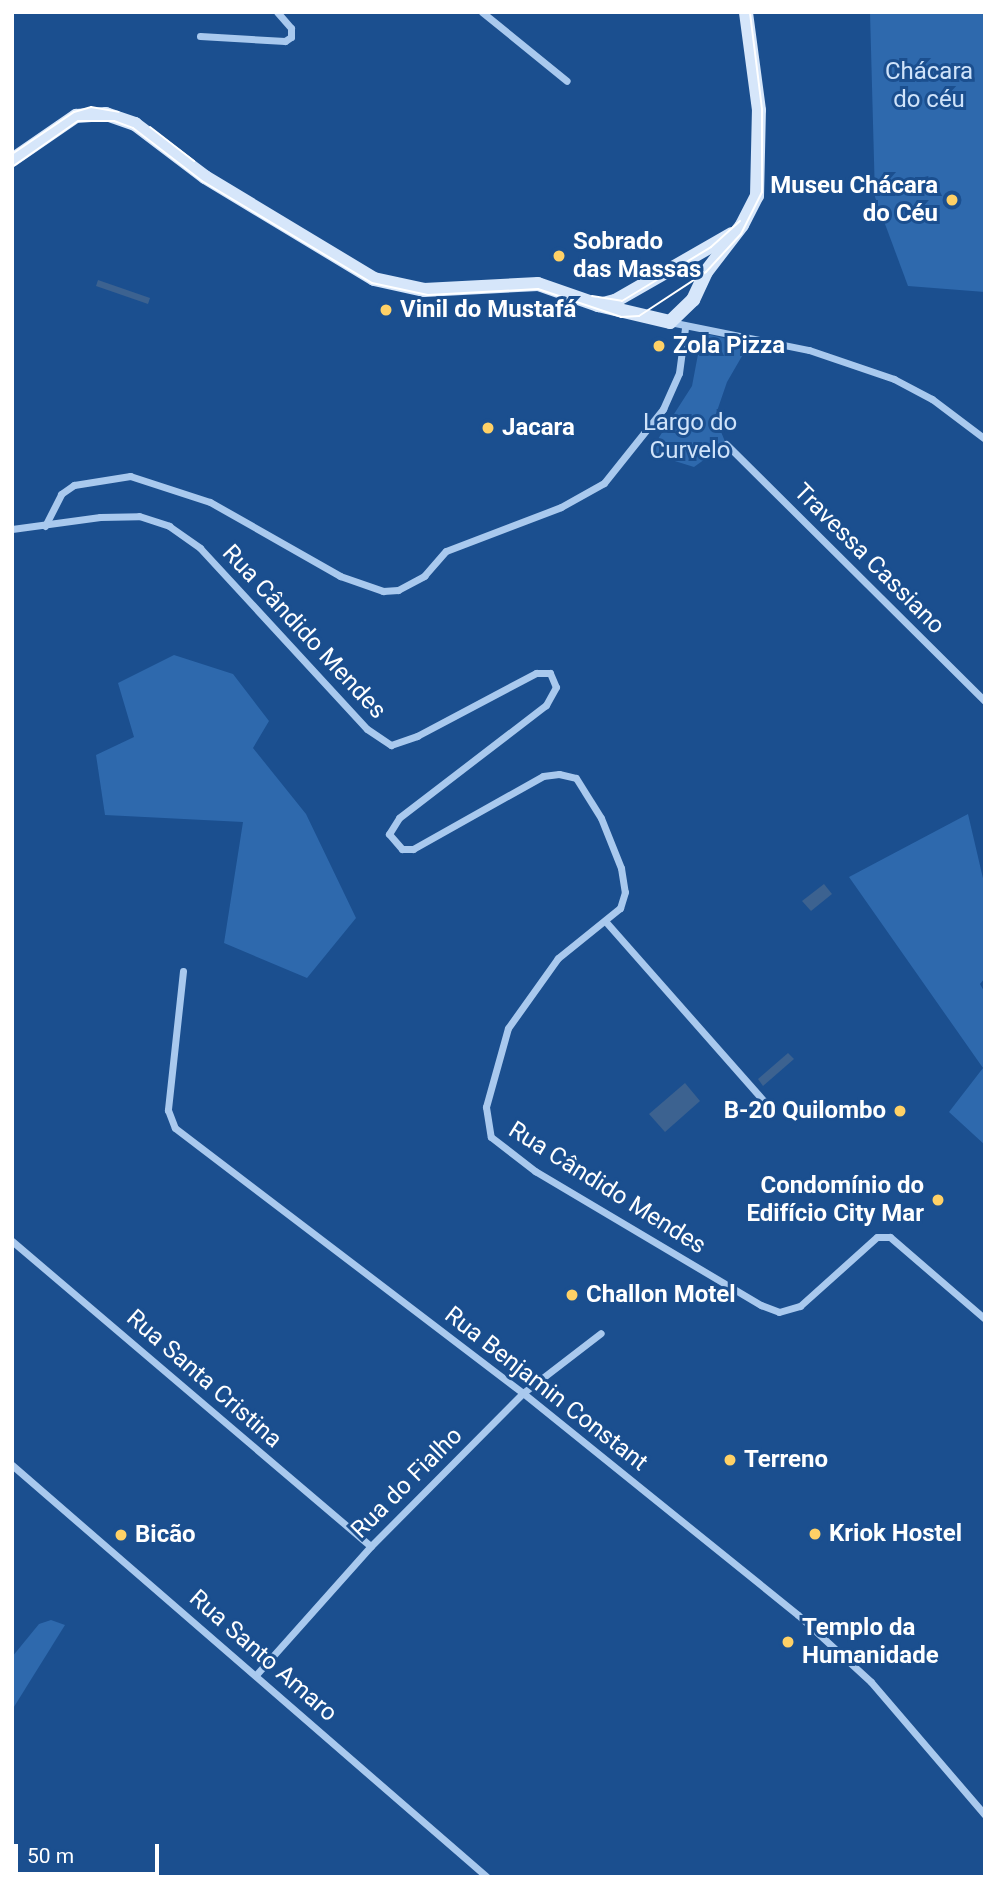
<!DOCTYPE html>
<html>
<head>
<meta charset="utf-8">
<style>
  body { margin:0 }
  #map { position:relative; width:997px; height:1889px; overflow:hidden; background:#1b4f8f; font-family:Roboto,sans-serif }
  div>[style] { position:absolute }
  .green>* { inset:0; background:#2e69ad }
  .water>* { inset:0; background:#3c6290 }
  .street>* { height:7px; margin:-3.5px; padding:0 3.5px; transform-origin:3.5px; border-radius:3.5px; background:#a9c9ee }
  .secondary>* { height:14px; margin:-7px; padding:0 7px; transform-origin:7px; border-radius:7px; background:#d6e6fa }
  .tram>* { height:2px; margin:-1px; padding:0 1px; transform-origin:1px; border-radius:1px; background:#fff }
  .dots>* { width:19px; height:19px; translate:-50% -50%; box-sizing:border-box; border:4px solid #1b4f8f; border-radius:50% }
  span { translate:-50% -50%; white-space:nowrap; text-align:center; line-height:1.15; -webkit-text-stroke:6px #1b4f8f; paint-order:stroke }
  .park-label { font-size:24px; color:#cfe3fa }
  .poi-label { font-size:24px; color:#fff; font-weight:700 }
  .right { translate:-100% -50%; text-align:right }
  .left { translate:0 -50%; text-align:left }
  .street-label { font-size:24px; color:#fff }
  .frame { position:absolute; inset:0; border:14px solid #fff; pointer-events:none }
  .scale { position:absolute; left:14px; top:1844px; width:145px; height:32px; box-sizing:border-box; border:4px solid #fff; border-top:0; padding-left:9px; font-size:21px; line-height:24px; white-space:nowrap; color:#fff; -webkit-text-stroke:5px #1b4f8f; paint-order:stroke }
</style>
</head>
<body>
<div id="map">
  <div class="green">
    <div style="clip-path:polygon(870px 12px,985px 12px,985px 292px,908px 286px,875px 197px)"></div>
    <div style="clip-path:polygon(702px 333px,749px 344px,727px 382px,715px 417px,726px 444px,694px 467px,649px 453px,692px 386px)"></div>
    <div style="clip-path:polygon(174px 655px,233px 674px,269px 721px,253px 748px,306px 814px,356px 918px,307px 978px,224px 943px,243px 822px,105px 815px,96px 755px,134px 737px,118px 683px)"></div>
    <div style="clip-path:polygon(968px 814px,985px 887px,985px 978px,980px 984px,985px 993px,985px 1145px,949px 1112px,983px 1068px,849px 877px)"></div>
    <div style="clip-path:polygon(51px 1620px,65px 1625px,12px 1710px,12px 1657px,39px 1624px)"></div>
  </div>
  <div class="water">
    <div style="clip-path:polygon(98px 280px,150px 298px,148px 304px,96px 286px)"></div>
    <div style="clip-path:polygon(824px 884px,832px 894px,811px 911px,802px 901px)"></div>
    <div style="clip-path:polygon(788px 1053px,794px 1059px,763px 1086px,758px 1079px)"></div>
    <div style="clip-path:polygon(685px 1083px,700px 1101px,665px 1132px,649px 1114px)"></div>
  </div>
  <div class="street">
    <div style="left:482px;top:12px;width:109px;rotate:39.1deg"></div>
    <div style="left:200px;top:36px;width:85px;rotate:3.4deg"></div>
    <div style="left:285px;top:41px;width:7px;rotate:-34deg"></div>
    <div style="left:291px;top:37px;width:9px;rotate:-90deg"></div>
    <div style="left:291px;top:28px;width:21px;rotate:-131deg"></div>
    <div style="left:670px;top:322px;width:142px;rotate:11.4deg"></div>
    <div style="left:809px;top:350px;width:90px;rotate:18.8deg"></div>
    <div style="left:894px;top:379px;width:43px;rotate:27.8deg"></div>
    <div style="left:932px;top:399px;width:66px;rotate:37deg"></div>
    <div style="left:726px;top:444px;width:365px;rotate:44.8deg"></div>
    <div style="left:45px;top:526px;width:36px;rotate:-63deg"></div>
    <div style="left:61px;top:494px;width:16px;rotate:-35deg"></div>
    <div style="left:74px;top:485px;width:57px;rotate:-9.1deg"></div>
    <div style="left:130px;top:476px;width:84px;rotate:18deg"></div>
    <div style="left:210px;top:502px;width:150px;rotate:29.6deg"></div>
    <div style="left:340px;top:576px;width:46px;rotate:19.2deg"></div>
    <div style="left:383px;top:591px;width:15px;rotate:-4deg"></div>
    <div style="left:398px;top:590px;width:30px;rotate:-28deg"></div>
    <div style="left:424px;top:576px;width:33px;rotate:-49deg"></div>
    <div style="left:446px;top:551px;width:123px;rotate:-20.9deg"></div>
    <div style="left:561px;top:507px;width:49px;rotate:-29.2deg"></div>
    <div style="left:604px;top:483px;width:95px;rotate:-51.4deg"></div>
    <div style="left:663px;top:409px;width:39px;rotate:-66deg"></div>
    <div style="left:679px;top:373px;width:45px;rotate:-82.4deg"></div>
    <div style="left:12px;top:529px;width:89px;rotate:-7.8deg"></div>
    <div style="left:100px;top:517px;width:39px;rotate:-1deg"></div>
    <div style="left:139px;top:516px;width:32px;rotate:18deg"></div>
    <div style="left:169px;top:526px;width:38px;rotate:35deg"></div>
    <div style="left:200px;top:548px;width:246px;rotate:47.3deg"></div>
    <div style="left:367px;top:729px;width:29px;rotate:34deg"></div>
    <div style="left:391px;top:745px;width:28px;rotate:-19deg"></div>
    <div style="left:417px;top:736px;width:135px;rotate:-27.9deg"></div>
    <div style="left:536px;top:673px;width:14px"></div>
    <div style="left:550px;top:673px;width:15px;rotate:67deg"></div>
    <div style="left:556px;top:687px;width:21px;rotate:119deg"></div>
    <div style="left:546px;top:705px;width:185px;rotate:142.5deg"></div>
    <div style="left:399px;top:818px;width:19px;rotate:122deg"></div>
    <div style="left:389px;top:834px;width:20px;rotate:49deg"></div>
    <div style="left:402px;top:849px;width:11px"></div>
    <div style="left:413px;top:849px;width:149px;rotate:-29.3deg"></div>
    <div style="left:543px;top:776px;width:16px;rotate:-7deg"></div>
    <div style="left:559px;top:774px;width:17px;rotate:13deg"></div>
    <div style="left:576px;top:778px;width:47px;rotate:58deg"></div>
    <div style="left:601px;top:818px;width:54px;rotate:68.2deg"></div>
    <div style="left:621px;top:868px;width:24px;rotate:81deg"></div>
    <div style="left:625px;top:892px;width:17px;rotate:107deg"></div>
    <div style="left:620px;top:908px;width:80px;rotate:141.1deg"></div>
    <div style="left:558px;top:958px;width:86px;rotate:125.5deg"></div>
    <div style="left:508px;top:1028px;width:82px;rotate:105.6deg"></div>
    <div style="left:486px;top:1107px;width:30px;rotate:81deg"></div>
    <div style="left:491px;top:1137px;width:56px;rotate:37.7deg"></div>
    <div style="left:535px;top:1171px;width:263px;rotate:30.7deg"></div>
    <div style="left:761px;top:1305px;width:19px;rotate:21deg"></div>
    <div style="left:779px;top:1312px;width:22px;rotate:-16deg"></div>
    <div style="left:800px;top:1306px;width:103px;rotate:-41.9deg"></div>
    <div style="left:877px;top:1237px;width:13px"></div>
    <div style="left:890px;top:1237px;width:125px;rotate:40.8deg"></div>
    <div style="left:606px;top:922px;width:251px;rotate:48.6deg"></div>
    <div style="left:183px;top:971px;width:140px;rotate:96.2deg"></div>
    <div style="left:168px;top:1110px;width:19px;rotate:69deg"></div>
    <div style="left:175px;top:1128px;width:437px;rotate:37.3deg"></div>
    <div style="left:523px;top:1393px;width:353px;rotate:38.9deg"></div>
    <div style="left:798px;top:1615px;width:99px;rotate:42.5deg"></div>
    <div style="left:871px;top:1682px;width:175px;rotate:49.4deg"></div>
    <div style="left:12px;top:1241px;width:471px;rotate:40.4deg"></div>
    <div style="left:12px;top:1465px;width:629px;rotate:40.94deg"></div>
    <div style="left:256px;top:1675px;width:173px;rotate:-48.3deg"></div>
    <div style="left:371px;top:1546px;width:216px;rotate:-45.2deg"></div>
    <div style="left:523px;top:1393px;width:98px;rotate:-37.6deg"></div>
  </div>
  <div class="secondary">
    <div style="left:12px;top:160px;width:78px;rotate:-34.5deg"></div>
    <div style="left:76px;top:116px;width:30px;rotate:-4deg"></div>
    <div style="left:106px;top:114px;width:31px;rotate:19deg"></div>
    <div style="left:135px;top:124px;width:88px;rotate:37.1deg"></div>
    <div style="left:205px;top:177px;width:197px;rotate:31.1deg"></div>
    <div style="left:374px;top:279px;width:51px;rotate:12.4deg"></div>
    <div style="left:424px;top:290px;width:114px;rotate:-3deg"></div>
    <div style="left:538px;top:284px;width:64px;rotate:19.3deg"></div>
    <div style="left:598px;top:305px;width:74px;rotate:13.3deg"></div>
    <div style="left:670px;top:322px;width:32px;rotate:-44deg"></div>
    <div style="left:693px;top:300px;width:31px;rotate:-65deg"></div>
    <div style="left:706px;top:272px;width:59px;rotate:-52.5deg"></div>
    <div style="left:742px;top:225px;width:33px;rotate:-63deg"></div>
    <div style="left:757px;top:196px;width:86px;rotate:-88.7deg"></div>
    <div style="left:759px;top:110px;width:99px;rotate:-97.6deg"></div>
    <div style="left:599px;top:305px;width:16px;rotate:-14deg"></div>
    <div style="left:615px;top:301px;width:135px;rotate:-29.8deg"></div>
  </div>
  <div class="tram">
    <div style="left:150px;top:127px;width:56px;rotate:37.7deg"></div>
    <div style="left:12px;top:154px;width:75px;rotate:-34.1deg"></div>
    <div style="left:74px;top:112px;width:18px;rotate:-16deg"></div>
    <div style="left:91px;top:107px;width:28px;rotate:10deg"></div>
    <div style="left:12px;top:167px;width:80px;rotate:-34.9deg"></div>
    <div style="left:78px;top:121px;width:36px"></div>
    <div style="left:114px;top:121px;width:20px;rotate:20deg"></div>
    <div style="left:133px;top:128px;width:87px;rotate:37.5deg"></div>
    <div style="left:202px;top:181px;width:198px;rotate:31deg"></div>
    <div style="left:372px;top:283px;width:57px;rotate:12.1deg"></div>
    <div style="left:428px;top:295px;width:110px;rotate:-3.1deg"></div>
    <div style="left:538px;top:289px;width:88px;rotate:18.6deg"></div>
    <div style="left:621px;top:317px;width:18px;rotate:-3deg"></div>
    <div style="left:639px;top:316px;width:80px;rotate:-33.3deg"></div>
    <div style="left:706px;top:272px;width:52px;rotate:-47.4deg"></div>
    <div style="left:741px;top:234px;width:47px;rotate:-63.4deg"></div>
    <div style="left:762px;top:192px;width:83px;rotate:-90deg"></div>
    <div style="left:762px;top:109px;width:98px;rotate:-97.1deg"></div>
    <div style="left:592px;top:296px;width:30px;rotate:9deg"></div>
    <div style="left:622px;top:301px;width:104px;rotate:-31.2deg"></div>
    <div style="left:711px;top:247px;width:39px;rotate:-42deg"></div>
  </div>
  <div class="dots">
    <div style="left:952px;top:200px;background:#ffd166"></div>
    <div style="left:559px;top:256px;background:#ffd166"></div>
    <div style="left:386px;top:310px;background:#ffd166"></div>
    <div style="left:659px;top:346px;background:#ffd166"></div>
    <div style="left:488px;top:428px;background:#ffd166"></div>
    <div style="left:900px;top:1111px;background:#ffd166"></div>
    <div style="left:938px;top:1200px;background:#ffd166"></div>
    <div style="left:572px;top:1295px;background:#ffd166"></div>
    <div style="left:730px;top:1460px;background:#ffd166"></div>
    <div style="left:815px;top:1534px;background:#ffd166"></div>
    <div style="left:121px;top:1535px;background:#ffd166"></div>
    <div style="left:788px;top:1642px;background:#ffd166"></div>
  </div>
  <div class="park-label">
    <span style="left:929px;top:86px">Chácara<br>do céu</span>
    <span style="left:690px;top:437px">Largo do<br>Curvelo</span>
  </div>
  <div class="poi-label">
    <span class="right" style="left:938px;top:200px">Museu Chácara<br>do Céu</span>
    <span class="left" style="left:573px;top:256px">Sobrado<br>das Massas</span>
    <span class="left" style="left:400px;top:310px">Vinil do Mustafá</span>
    <span class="left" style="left:673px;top:346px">Zola Pizza</span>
    <span class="left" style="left:502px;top:428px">Jacara</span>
    <span class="right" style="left:886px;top:1111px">B-20 Quilombo</span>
    <span class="right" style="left:924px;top:1200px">Condomínio do<br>Edifício City Mar</span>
    <span class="left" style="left:586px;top:1295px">Challon Motel</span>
    <span class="left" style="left:744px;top:1460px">Terreno</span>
    <span class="left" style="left:829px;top:1534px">Kriok Hostel</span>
    <span class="left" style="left:135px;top:1535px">Bicão</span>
    <span class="left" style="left:802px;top:1642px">Templo da<br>Humanidade</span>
  </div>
  <div class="street-label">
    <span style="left:869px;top:559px;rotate:45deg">Travessa Cassiano</span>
    <span style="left:304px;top:632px;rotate:47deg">Rua Cândido Mendes</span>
    <span style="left:607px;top:1188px;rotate:32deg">Rua Cândido Mendes</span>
    <span style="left:204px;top:1379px;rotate:41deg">Rua Santa Cristina</span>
    <span style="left:546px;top:1389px;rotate:38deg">Rua Benjamin Constant</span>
    <span style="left:407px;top:1483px;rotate:-45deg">Rua do Fialho</span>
    <span style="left:263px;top:1656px;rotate:41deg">Rua Santo Amaro</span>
  </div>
  <div class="frame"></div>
  <div class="scale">50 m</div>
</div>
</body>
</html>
